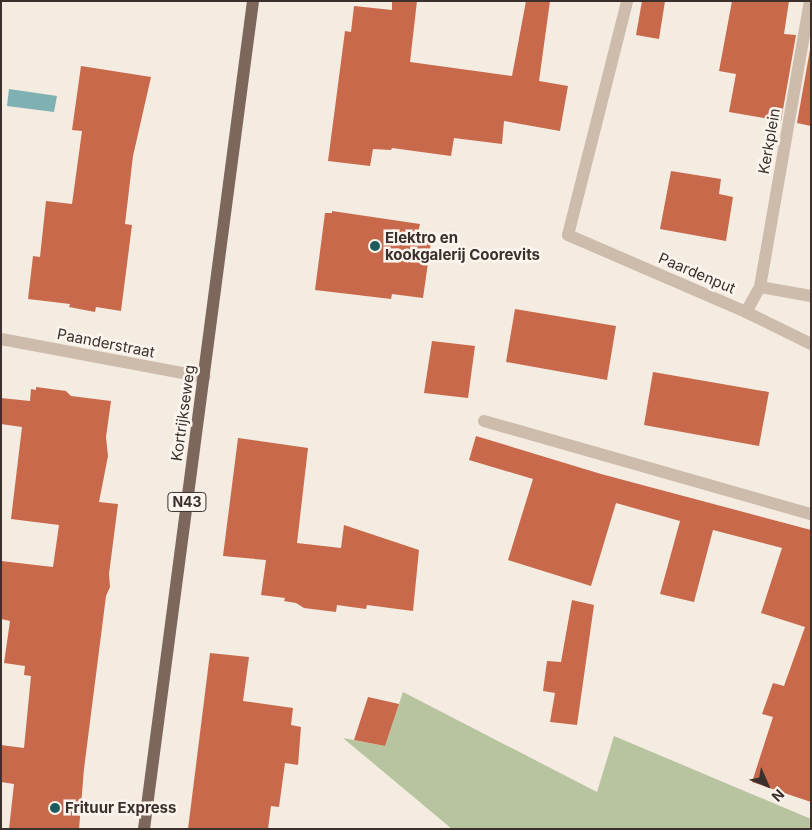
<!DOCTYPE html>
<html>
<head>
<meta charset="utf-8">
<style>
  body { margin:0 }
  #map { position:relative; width:812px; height:830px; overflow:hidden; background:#f4ebe1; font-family:Inter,sans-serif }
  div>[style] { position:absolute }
  .green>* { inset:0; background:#b8c4a0 }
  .water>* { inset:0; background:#7fb0b2 }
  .building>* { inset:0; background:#c8694b }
  .lane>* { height:12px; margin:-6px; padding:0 6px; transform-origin:6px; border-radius:6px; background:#cdbbac }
  .street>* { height:12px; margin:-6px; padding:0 6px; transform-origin:6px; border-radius:6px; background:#cdbbac }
  .primary>* { height:12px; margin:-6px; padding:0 6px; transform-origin:6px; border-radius:6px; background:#7d675c }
  .dots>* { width:14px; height:14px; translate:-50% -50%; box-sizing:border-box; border:2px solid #fbf5ee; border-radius:50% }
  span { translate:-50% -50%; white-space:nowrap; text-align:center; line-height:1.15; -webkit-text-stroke:5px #fbf5ee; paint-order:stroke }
  .shield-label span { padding:1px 4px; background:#fbf5ee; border:1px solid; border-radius:4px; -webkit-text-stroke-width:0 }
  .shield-label { font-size:14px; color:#3b302b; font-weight:700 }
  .street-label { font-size:15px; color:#3b302b }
  .poi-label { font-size:15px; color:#3b302b; font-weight:700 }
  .left { translate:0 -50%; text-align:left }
  .frame { position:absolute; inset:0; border:2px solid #3b302b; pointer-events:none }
  .north { position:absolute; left:742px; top:760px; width:50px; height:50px; -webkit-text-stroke:4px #fbf5ee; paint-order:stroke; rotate:134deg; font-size:14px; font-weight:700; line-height:20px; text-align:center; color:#3b302b }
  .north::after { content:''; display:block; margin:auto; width:18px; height:22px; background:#3b302b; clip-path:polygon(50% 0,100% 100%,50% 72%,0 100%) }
</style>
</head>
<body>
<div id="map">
  <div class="green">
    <div style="clip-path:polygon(403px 692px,597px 792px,614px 736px,811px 819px,811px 829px,452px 829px,343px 738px,385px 746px)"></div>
  </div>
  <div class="water">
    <div style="clip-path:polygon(9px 89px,57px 96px,54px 112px,7px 106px)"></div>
  </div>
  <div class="building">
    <div style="clip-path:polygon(392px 1px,417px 1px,410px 62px,512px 76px,526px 1px,550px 1px,539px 81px,568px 86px,560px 131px,504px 121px,502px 144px,454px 138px,451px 156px,392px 148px,391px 150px,373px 149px,370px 166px,328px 161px,345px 31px,351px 32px,354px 6px,392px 10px)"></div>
    <div style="clip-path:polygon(642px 1px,665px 1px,659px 39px,636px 35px)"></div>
    <div style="clip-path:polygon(732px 1px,789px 1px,784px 34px,796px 35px,781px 121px,729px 112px,736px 74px,719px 71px)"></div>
    <div style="clip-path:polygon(811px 44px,811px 126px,797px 123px)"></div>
    <div style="clip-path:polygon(81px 66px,151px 77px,133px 156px,125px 224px,132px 225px,121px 311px,96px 307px,95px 312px,69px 307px,70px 304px,28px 299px,33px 256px,40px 257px,46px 201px,72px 204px,82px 131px,72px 130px)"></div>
    <div style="clip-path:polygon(671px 171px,721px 179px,719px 194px,733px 197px,726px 241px,660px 229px)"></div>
    <div style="clip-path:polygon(332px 211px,420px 224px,418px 233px,432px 235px,423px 298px,392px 294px,391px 299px,315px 290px,325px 213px,332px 213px)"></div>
    <div style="clip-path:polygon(515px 309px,616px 326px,607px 380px,506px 362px)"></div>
    <div style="clip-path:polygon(432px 341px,475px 346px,468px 398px,424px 393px)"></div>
    <div style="clip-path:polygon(653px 372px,769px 392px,759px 446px,644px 425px)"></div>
    <div style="clip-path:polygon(36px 387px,66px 391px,71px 396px,111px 401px,106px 437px,108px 456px,99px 502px,118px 504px,109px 574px,110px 587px,106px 596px,84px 769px,79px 829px,9px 829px,14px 784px,1px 782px,1px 745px,24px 748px,31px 676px,24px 675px,25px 666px,4px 663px,10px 621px,1px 619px,1px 561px,53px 567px,59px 525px,11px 519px,22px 427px,1px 424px,1px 398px,30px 401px,31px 389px,36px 390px)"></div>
    <div style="clip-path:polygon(476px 436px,601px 474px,811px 530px,811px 802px,752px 782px,773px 717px,762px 714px,773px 683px,784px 686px,805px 627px,761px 613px,782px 548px,713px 530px,694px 602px,660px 594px,680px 521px,616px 503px,591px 586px,508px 560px,533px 479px,469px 460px)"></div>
    <div style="clip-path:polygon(238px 438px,308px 448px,297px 543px,341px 548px,344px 525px,419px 550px,413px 611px,367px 605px,366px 609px,337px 605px,336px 612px,304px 608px,296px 603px,284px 601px,285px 598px,261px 595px,266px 560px,223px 556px)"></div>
    <div style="clip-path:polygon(572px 600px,594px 605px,577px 725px,550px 722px,555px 693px,543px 691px,547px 661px,561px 662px)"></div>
    <div style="clip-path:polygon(210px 653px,249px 657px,243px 701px,293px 708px,291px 725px,301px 727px,298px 765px,285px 763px,279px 807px,271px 806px,268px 829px,188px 829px)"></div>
    <div style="clip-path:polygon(368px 697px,399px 704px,385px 746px,354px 740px)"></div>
  </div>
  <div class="lane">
    <div style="left:568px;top:235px;width:241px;rotate:-75.8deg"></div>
    <div style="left:484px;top:421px;width:340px;rotate:15.9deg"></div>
  </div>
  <div class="street">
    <div style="left:568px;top:235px;width:194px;rotate:23.4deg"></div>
    <div style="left:746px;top:312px;width:72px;rotate:26.2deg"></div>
    <div style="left:760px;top:287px;width:52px;rotate:10deg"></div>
    <div style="left:746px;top:312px;width:29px;rotate:-61deg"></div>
    <div style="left:760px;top:287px;width:290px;rotate:-80.1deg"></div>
    <div style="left:1px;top:339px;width:207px;rotate:10.6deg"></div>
  </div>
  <div class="primary">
    <div style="left:144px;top:829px;width:835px;rotate:-82.5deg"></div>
  </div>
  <div class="dots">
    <div style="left:375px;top:246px;background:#1f5a5e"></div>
    <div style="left:55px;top:808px;background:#1f5a5e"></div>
  </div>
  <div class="shield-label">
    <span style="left:187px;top:502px">N43</span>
  </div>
  <div class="street-label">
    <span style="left:769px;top:141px;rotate:-80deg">Kerkplein</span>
    <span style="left:697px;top:273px;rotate:23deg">Paardenput</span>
    <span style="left:106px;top:343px;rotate:11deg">Paanderstraat</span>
    <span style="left:183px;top:413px;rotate:-82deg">Kortrijkseweg</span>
  </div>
  <div class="poi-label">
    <span class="left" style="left:385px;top:246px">Elektro en<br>kookgalerij Coorevits</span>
    <span class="left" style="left:65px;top:808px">Frituur Express</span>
  </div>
  <div class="frame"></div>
  <div class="north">N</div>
</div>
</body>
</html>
